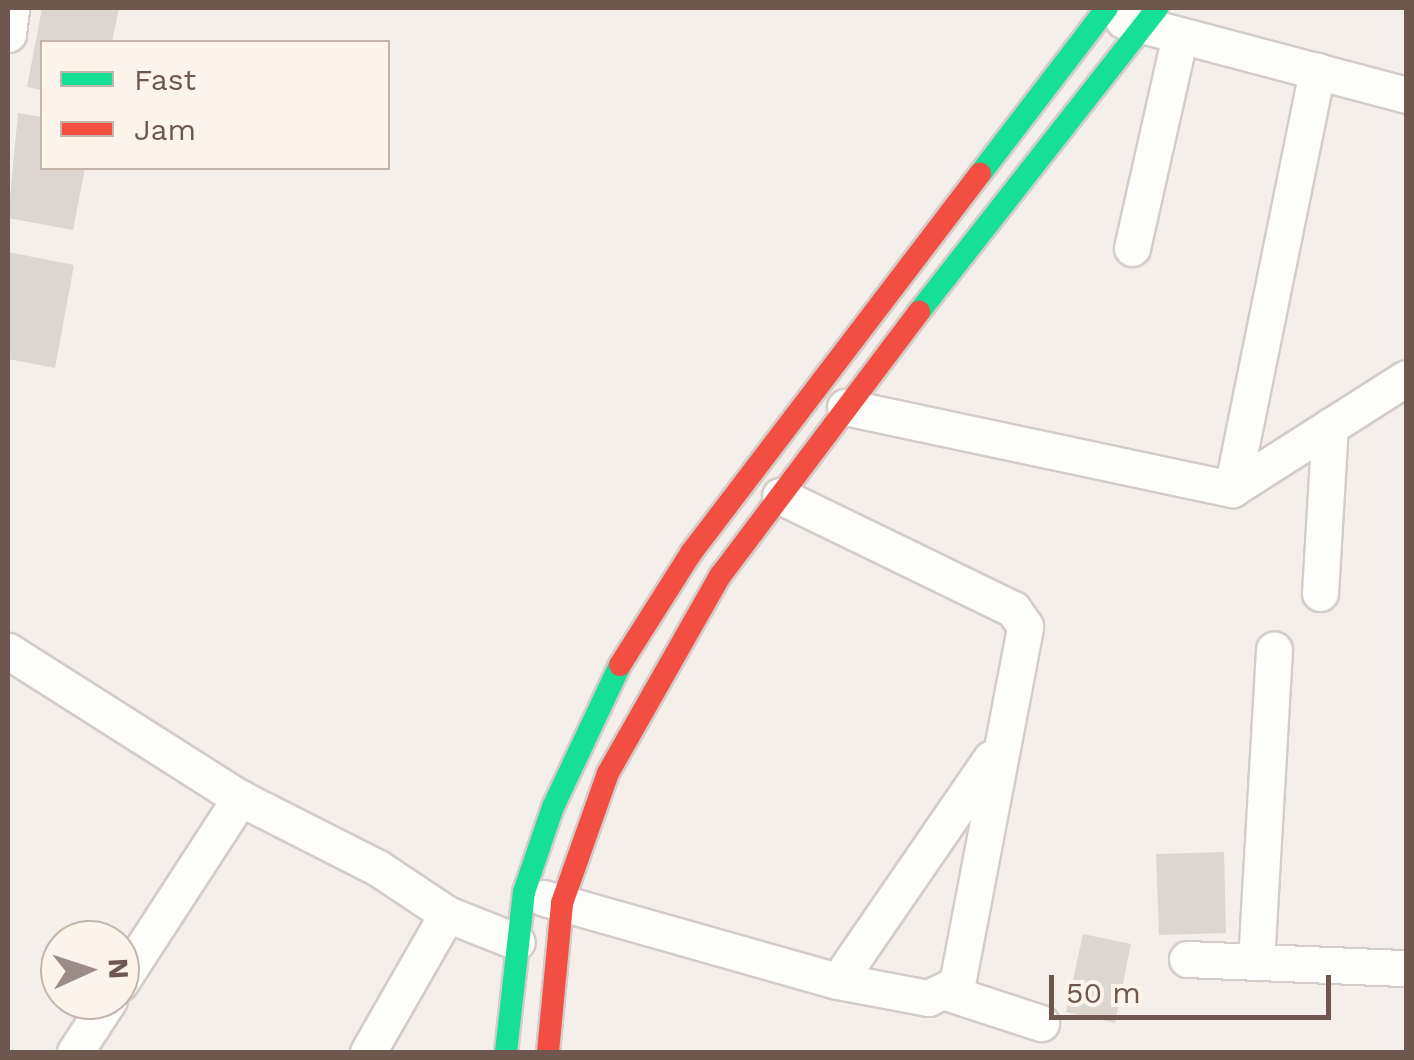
<!DOCTYPE html>
<html>
<head>
<meta charset="utf-8">
<style>
  body { margin:0 }
  #map { position:relative; width:1414px; height:1060px; overflow:hidden; background:#f4efea; font-family:"Work Sans",sans-serif }
  div>[style] { position:absolute }
  .building>* { inset:0; background:#ddd5d0 }
  .roads { filter:drop-shadow(2px 0 #d3ccc8) drop-shadow(-2px 0 #d3ccc8) drop-shadow(0 2px #d3ccc8) drop-shadow(0 -2px #d3ccc8) }
  .street>* { height:35px; margin:-17.5px; padding:0 17.5px; transform-origin:17.5px; border-radius:17.5px; background:#fdfdfc }
  .fast>* { height:22px; margin:-11px; padding:0 11px; transform-origin:11px; border-radius:11px; background:#16e098 }
  .jam>* { height:22px; margin:-11px; padding:0 11px; transform-origin:11px; border-radius:11px; background:#f24e42 }
  span { translate:-50% -50%; white-space:nowrap; text-align:center; line-height:1.15; -webkit-text-stroke:8px #fcf4eb; paint-order:stroke }
  .frame { position:absolute; inset:0; border:10px solid #6e574e; pointer-events:none }
  .legend { position:absolute; left:40px; top:40px; width:350px; height:130px; box-sizing:border-box; background:#fcf4eb; border:2px solid #c3b5ac; margin:0; padding:12px 18px; list-style:none; font-size:30px; color:#6e574e }
  .legend li { display:flex; align-items:center; gap:20px; height:50px }
  .legend b { width:50px; border:2px solid #c3b5ac }
  .north { position:absolute; left:40px; top:920px; width:100px; height:100px; box-sizing:border-box; background:#fcf4eb; border:2px solid #c3b5ac; border-radius:50%; rotate:87deg; font-size:28px; font-weight:700; line-height:40px; text-align:center; color:#6e574e }
  .north::after { content:''; display:block; margin:auto; width:35px; height:45px; background:#9d8c85; clip-path:polygon(50% 0,100% 100%,50% 72%,0 100%) }
  .scale { position:absolute; left:1049px; top:975px; width:282px; height:45px; box-sizing:border-box; border:5px solid #6e574e; border-top:0; padding-left:12px; font-size:30px; line-height:35px; white-space:nowrap; color:#6e574e; -webkit-text-stroke:8px #fcf4eb; paint-order:stroke }
</style>
</head>
<body>
<div id="map">
  <div class="building">
    <div style="clip-path:polygon(42px 8px,119px 8px,112px 42px,42px 42px,42px 90px,27px 87px)"></div>
    <div style="clip-path:polygon(18px 113px,42px 117px,42px 168px,85px 168px,73px 230px,8px 218px)"></div>
    <div style="clip-path:polygon(8px 252px,74px 265px,55px 368px,8px 359px)"></div>
    <div style="clip-path:polygon(1224px 852px,1226px 933px,1159px 935px,1156px 854px)"></div>
    <div style="clip-path:polygon(1083px 934px,1131px 944px,1115px 1023px,1066px 1012px)"></div>
  </div>
  <div class="roads">
    <div class="street">
      <div style="left:1123px;top:20px;width:293px;rotate:14.8deg"></div>
      <div style="left:8px;top:34px;width:26px;rotate:-83deg"></div>
      <div style="left:1132px;top:248px;width:218px;rotate:-77.3deg"></div>
      <div style="left:845px;top:407px;width:396px;rotate:12deg"></div>
      <div style="left:1232px;top:489px;width:427px;rotate:-78.5deg"></div>
      <div style="left:1232px;top:489px;width:206px;rotate:-32.5deg"></div>
      <div style="left:1320px;top:593px;width:167px;rotate:-86.6deg"></div>
      <div style="left:8px;top:651px;width:275px;rotate:32.4deg"></div>
      <div style="left:240px;top:798px;width:155px;rotate:26.9deg"></div>
      <div style="left:378px;top:868px;width:83px;rotate:33.7deg"></div>
      <div style="left:447px;top:914px;width:75px;rotate:21.8deg"></div>
      <div style="left:544px;top:898px;width:305px;rotate:15.8deg"></div>
      <div style="left:838px;top:981px;width:92px;rotate:10.7deg"></div>
      <div style="left:928px;top:998px;width:32px;rotate:-26deg"></div>
      <div style="left:957px;top:984px;width:364px;rotate:-79.2deg"></div>
      <div style="left:1025px;top:626px;width:21px;rotate:-125deg"></div>
      <div style="left:1013px;top:609px;width:259px;rotate:-154.1deg"></div>
      <div style="left:1187px;top:959px;width:219px;rotate:2.4deg"></div>
      <div style="left:1256px;top:962px;width:313px;rotate:-86.7deg"></div>
      <div style="left:838px;top:981px;width:270px;rotate:-55.5deg"></div>
      <div style="left:120px;top:983px;width:221px;rotate:-57deg"></div>
      <div style="left:949px;top:993px;width:97px;rotate:18.1deg"></div>
      <div style="left:75px;top:1052px;width:62px;rotate:-56.8deg"></div>
      <div style="left:368px;top:1052px;width:159px;rotate:-60.2deg"></div>
    </div>
    <div class="fast">
      <div style="left:980px;top:174px;width:209px;rotate:-52.6deg"></div>
      <div style="left:919px;top:312px;width:386px;rotate:-51.9deg"></div>
      <div style="left:506px;top:1052px;width:161px;rotate:-83.6deg"></div>
      <div style="left:524px;top:892px;width:90px;rotate:-71.2deg"></div>
      <div style="left:553px;top:807px;width:157px;rotate:-64.7deg"></div>
    </div>
    <div class="jam">
      <div style="left:620px;top:665px;width:133px;rotate:-57.6deg"></div>
      <div style="left:691px;top:553px;width:477px;rotate:-52.7deg"></div>
      <div style="left:548px;top:1052px;width:150px;rotate:-84.6deg"></div>
      <div style="left:562px;top:903px;width:138px;rotate:-70.5deg"></div>
      <div style="left:608px;top:773px;width:227px;rotate:-60.4deg"></div>
      <div style="left:720px;top:576px;width:331px;rotate:-53deg"></div>
    </div>
  </div>
  <div class="frame"></div>
  <ul class="legend">
  <li><b style="height:12px;background:#16e098"></b>Fast</li>
  <li><b style="height:12px;background:#f24e42"></b>Jam</li>
  </ul>
  <div class="north">N</div>
  <div class="scale">50 m</div>
</div>
</body>
</html>
